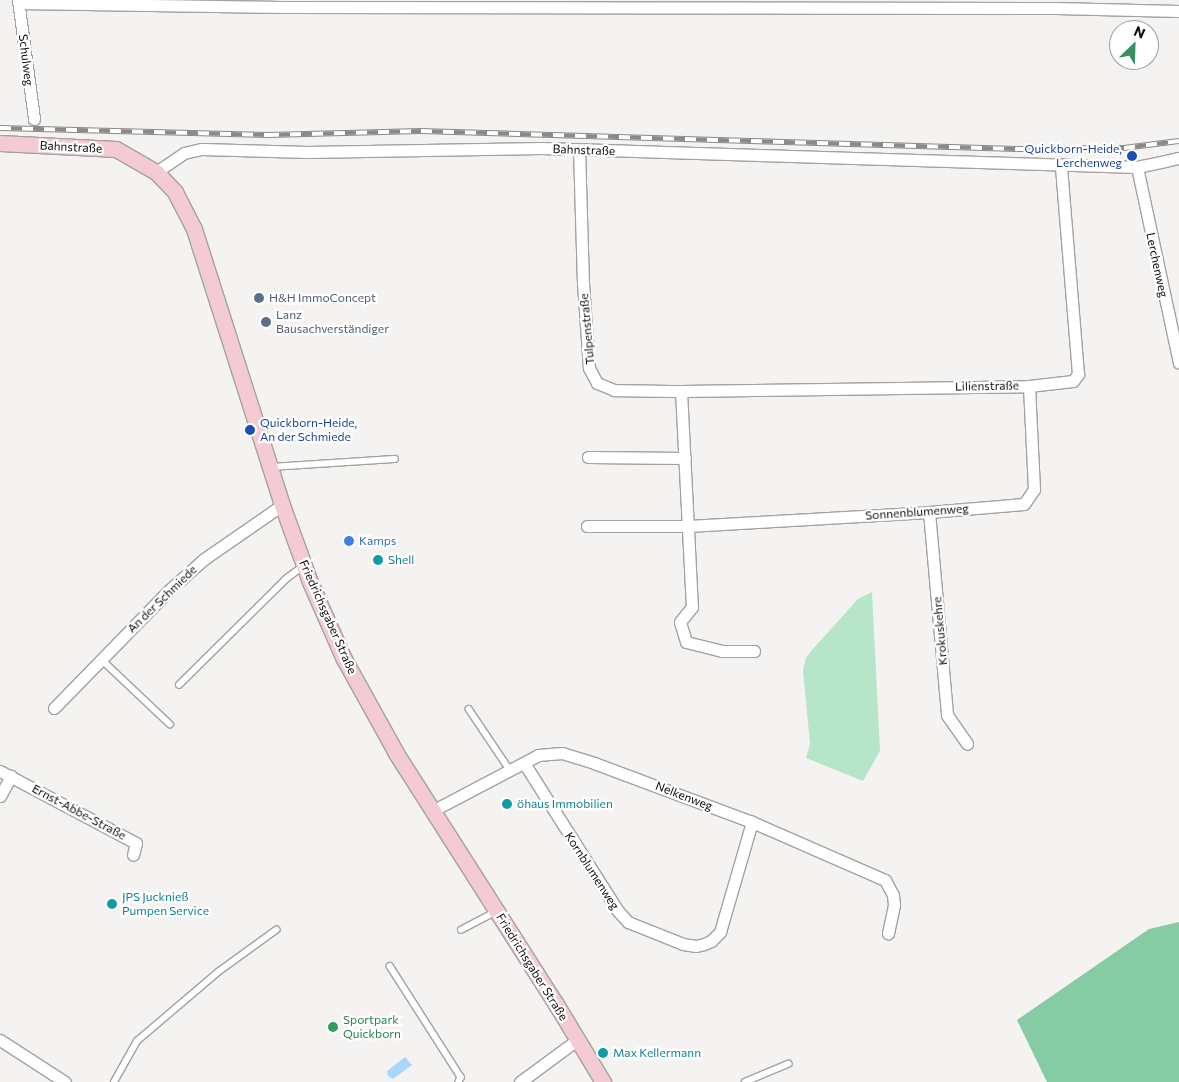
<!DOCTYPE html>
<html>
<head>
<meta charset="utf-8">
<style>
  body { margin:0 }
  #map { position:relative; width:1179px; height:1082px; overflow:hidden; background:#f5f3f1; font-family:Commissioner,sans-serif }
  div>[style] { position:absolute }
  .green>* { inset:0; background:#b7e5c9 }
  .forest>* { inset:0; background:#85cba4 }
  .water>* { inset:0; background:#a9d6fd }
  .roads { filter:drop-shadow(1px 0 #a4a29f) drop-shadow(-1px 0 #a4a29f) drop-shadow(0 1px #a4a29f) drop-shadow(0 -1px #a4a29f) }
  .lane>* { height:5.5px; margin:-2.75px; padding:0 2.75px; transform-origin:2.75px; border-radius:2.75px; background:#fff }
  .street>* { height:11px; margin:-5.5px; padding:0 5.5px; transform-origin:5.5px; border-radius:5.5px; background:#fff }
  .secondary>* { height:15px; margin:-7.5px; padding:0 7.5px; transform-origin:7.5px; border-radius:7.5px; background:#f4cad3 }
  .rail>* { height:5.5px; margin-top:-2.75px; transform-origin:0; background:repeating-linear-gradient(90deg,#fff 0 11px,#8b8a89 0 22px); box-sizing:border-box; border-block:1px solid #8b8a89 }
  .dots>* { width:14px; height:14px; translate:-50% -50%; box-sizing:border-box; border:2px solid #fff; border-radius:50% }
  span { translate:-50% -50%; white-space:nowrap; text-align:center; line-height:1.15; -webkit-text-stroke:4.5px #fff; paint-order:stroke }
  .street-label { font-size:12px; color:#0d0d0c }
  .transit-label { font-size:12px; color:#164399 }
  .right { translate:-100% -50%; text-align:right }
  .left { translate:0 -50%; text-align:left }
  .service-label { font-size:12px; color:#4e5e75 }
  .shop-label { font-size:12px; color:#366cbe }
  .culture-label { font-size:12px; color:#0d838f }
  .leisure-label { font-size:12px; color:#27864d }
  .north { position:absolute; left:1109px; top:20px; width:50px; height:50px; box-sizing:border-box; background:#fff; border:1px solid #9e9e9e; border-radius:50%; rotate:24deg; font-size:14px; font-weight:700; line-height:20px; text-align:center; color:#0d0d0c }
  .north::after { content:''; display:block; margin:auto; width:18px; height:22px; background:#3b8e60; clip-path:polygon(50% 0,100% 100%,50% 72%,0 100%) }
</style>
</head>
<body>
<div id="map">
  <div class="green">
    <div style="clip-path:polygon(872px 592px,880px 751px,863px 781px,806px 758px,810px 744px,803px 670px,806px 658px,812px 650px,858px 599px)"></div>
  </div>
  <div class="forest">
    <div style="clip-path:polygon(1179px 922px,1179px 1082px,1047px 1082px,1017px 1020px,1149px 929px)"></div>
  </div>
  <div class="water">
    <div style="clip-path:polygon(405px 1057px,412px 1065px,393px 1079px,388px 1076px,387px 1071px)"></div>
  </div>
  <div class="roads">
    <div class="lane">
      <div style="left:270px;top:467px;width:125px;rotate:-3.7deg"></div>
      <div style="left:101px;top:659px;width:95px;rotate:43.3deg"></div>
      <div style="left:179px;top:685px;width:152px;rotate:-44.7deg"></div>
      <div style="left:287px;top:578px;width:19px;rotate:-36deg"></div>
      <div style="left:469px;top:709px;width:73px;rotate:56.1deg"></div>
      <div style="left:461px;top:930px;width:41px;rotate:-27.8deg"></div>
      <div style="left:390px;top:966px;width:132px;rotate:57.4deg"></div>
      <div style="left:461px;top:1077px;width:5px;rotate:112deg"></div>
      <div style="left:114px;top:1082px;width:47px;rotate:-60.7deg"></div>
      <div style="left:137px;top:1041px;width:106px;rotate:-40.4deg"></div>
      <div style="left:218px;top:972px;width:72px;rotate:-35.9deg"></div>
      <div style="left:745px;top:1082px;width:47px;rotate:-22.7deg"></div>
    </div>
    <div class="street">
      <div style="left:18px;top:0;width:120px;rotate:82.3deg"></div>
      <div style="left:19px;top:3px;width:262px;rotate:0.9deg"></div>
      <div style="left:281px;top:7px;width:775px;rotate:0.07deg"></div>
      <div style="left:1056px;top:8px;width:123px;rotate:1.4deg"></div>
      <div style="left:579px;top:149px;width:134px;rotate:88.3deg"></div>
      <div style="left:583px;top:283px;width:85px;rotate:86deg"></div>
      <div style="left:589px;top:368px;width:17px;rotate:62deg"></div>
      <div style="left:597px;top:383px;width:18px;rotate:22deg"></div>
      <div style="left:614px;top:390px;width:67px;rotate:0.9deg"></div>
      <div style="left:681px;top:391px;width:216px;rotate:87.1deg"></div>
      <div style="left:692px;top:607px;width:19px;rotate:129deg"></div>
      <div style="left:680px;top:622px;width:21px;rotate:73deg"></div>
      <div style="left:686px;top:642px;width:37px;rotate:14deg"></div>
      <div style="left:722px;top:651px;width:32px"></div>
      <div style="left:1137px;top:167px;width:200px;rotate:77.9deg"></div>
      <div style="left:156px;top:172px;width:34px;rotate:-34deg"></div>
      <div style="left:184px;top:153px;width:18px;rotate:-13deg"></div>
      <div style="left:202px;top:149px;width:105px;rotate:1.6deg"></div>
      <div style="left:307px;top:152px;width:235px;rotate:-1deg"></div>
      <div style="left:542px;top:148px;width:595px;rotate:1.83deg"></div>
      <div style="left:1137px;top:167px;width:43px;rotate:-12.1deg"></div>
      <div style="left:681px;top:391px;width:348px;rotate:-0.8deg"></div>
      <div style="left:1029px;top:386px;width:44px;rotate:-6.5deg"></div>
      <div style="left:1073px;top:381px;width:9px;rotate:-54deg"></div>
      <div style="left:1078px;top:374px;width:210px;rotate:-94.7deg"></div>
      <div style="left:588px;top:457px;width:97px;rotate:0.6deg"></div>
      <div style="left:929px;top:512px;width:204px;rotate:84.9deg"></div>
      <div style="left:947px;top:715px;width:35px;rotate:55deg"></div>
      <div style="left:587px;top:526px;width:101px"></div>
      <div style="left:688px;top:526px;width:241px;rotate:-3.3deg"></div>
      <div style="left:929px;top:512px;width:95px;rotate:-4.8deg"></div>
      <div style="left:1024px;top:504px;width:18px;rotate:-56deg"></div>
      <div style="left:1034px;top:489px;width:103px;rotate:-92.8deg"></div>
      <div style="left:54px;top:708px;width:163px;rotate:-45.7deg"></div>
      <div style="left:168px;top:591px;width:48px;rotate:-41.6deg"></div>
      <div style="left:204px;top:559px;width:95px;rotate:-34.7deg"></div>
      <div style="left:524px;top:763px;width:175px;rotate:57.6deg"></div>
      <div style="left:618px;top:911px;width:15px;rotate:48deg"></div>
      <div style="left:628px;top:922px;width:59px;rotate:21.8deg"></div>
      <div style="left:683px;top:944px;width:13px;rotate:9deg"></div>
      <div style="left:696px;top:946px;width:8px;rotate:-14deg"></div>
      <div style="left:704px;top:944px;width:8px;rotate:-23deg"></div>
      <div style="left:711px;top:941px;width:13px;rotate:-45deg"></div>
      <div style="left:720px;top:932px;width:115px;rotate:-73.8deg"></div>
      <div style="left:0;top:771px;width:154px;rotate:27.9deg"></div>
      <div style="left:136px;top:843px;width:12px;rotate:104deg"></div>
      <div style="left:0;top:796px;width:23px;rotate:-61deg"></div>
      <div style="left:432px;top:811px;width:120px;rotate:-27.8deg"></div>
      <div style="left:538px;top:755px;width:24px;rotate:-5deg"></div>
      <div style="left:562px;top:753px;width:34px;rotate:17deg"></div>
      <div style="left:594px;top:763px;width:169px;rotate:20.5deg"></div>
      <div style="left:752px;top:822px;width:145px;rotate:23.6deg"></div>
      <div style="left:885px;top:880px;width:17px;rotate:62deg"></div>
      <div style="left:893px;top:895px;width:10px;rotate:84deg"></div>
      <div style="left:894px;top:905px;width:29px;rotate:102deg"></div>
      <div style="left:0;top:1040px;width:77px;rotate:32.9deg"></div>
      <div style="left:520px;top:1082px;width:71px;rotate:-36.4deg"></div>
    </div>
    <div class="secondary">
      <div style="left:0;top:143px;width:116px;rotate:3deg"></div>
      <div style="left:116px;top:149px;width:46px;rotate:29.9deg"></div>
      <div style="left:156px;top:172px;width:28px;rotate:46deg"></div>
      <div style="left:175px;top:192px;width:42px;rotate:62.8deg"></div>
      <div style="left:194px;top:229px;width:290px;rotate:72.3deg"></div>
      <div style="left:282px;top:505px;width:82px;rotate:70deg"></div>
      <div style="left:310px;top:582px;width:84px;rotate:66.2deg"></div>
      <div style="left:344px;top:659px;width:107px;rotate:61deg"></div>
      <div style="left:396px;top:753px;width:298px;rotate:57.5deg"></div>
      <div style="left:556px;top:1004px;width:91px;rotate:58.9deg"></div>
    </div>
  </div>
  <div class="rail">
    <div style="left:0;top:128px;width:268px;rotate:1.5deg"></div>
    <div style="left:268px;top:135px;width:153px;rotate:-1.5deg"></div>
    <div style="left:421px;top:131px;width:596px;rotate:1.73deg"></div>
    <div style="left:1017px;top:149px;width:107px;rotate:-0.5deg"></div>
    <div style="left:1124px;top:148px;width:55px;rotate:-7.3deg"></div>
  </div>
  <div class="dots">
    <div style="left:1132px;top:156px;background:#1a4fb4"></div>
    <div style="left:259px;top:298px;background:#5c6f8a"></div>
    <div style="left:266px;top:322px;background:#5c6f8a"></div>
    <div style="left:250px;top:430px;background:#1a4fb4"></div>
    <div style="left:349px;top:541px;background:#3f7fe0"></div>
    <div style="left:378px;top:560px;background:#0f9aa8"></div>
    <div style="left:507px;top:804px;background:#0f9aa8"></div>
    <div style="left:112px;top:904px;background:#0f9aa8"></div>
    <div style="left:333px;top:1027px;background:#2e9e5b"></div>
    <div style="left:603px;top:1053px;background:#0f9aa8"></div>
  </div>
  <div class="street-label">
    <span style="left:26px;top:60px;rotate:83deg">Schulweg</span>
    <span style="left:71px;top:147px;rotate:3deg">Bahnstraße</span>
    <span style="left:584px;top:150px;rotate:2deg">Bahnstraße</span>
    <span style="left:1157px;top:265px;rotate:78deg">Lerchenweg</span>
    <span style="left:587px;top:329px;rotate:-95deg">Tulpenstraße</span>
    <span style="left:987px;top:386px;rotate:-1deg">Lilienstraße</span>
    <span style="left:917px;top:512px;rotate:-4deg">Sonnenblumenweg</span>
    <span style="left:162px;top:599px;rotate:-44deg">An der Schmiede</span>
    <span style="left:328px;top:617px;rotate:66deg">Friedrichsgaber Straße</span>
    <span style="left:940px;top:631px;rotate:-95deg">Krokuskehre</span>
    <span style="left:684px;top:796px;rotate:21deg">Nelkenweg</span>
    <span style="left:79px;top:812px;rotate:28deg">Ernst-Abbe-Straße</span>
    <span style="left:592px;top:871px;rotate:57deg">Kornblumenweg</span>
    <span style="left:532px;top:967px;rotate:58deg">Friedrichsgaber Straße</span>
  </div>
  <div class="transit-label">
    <span class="right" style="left:1122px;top:156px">Quickborn-Heide,<br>Lerchenweg</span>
    <span class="left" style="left:260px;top:430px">Quickborn-Heide,<br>An der Schmiede</span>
  </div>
  <div class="service-label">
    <span class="left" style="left:269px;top:298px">H&amp;H ImmoConcept</span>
    <span class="left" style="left:276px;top:322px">Lanz<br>Bausachverständiger</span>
  </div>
  <div class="shop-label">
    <span class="left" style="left:359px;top:541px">Kamps</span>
  </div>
  <div class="culture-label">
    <span class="left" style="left:388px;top:560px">Shell</span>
    <span class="left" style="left:517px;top:804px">öhaus Immobilien</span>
    <span class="left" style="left:122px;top:904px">JPS Jucknieß<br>Pumpen Service</span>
    <span class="left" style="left:613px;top:1053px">Max Kellermann</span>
  </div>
  <div class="leisure-label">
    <span class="left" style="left:343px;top:1027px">Sportpark<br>Quickborn</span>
  </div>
  <div class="north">N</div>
</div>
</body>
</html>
